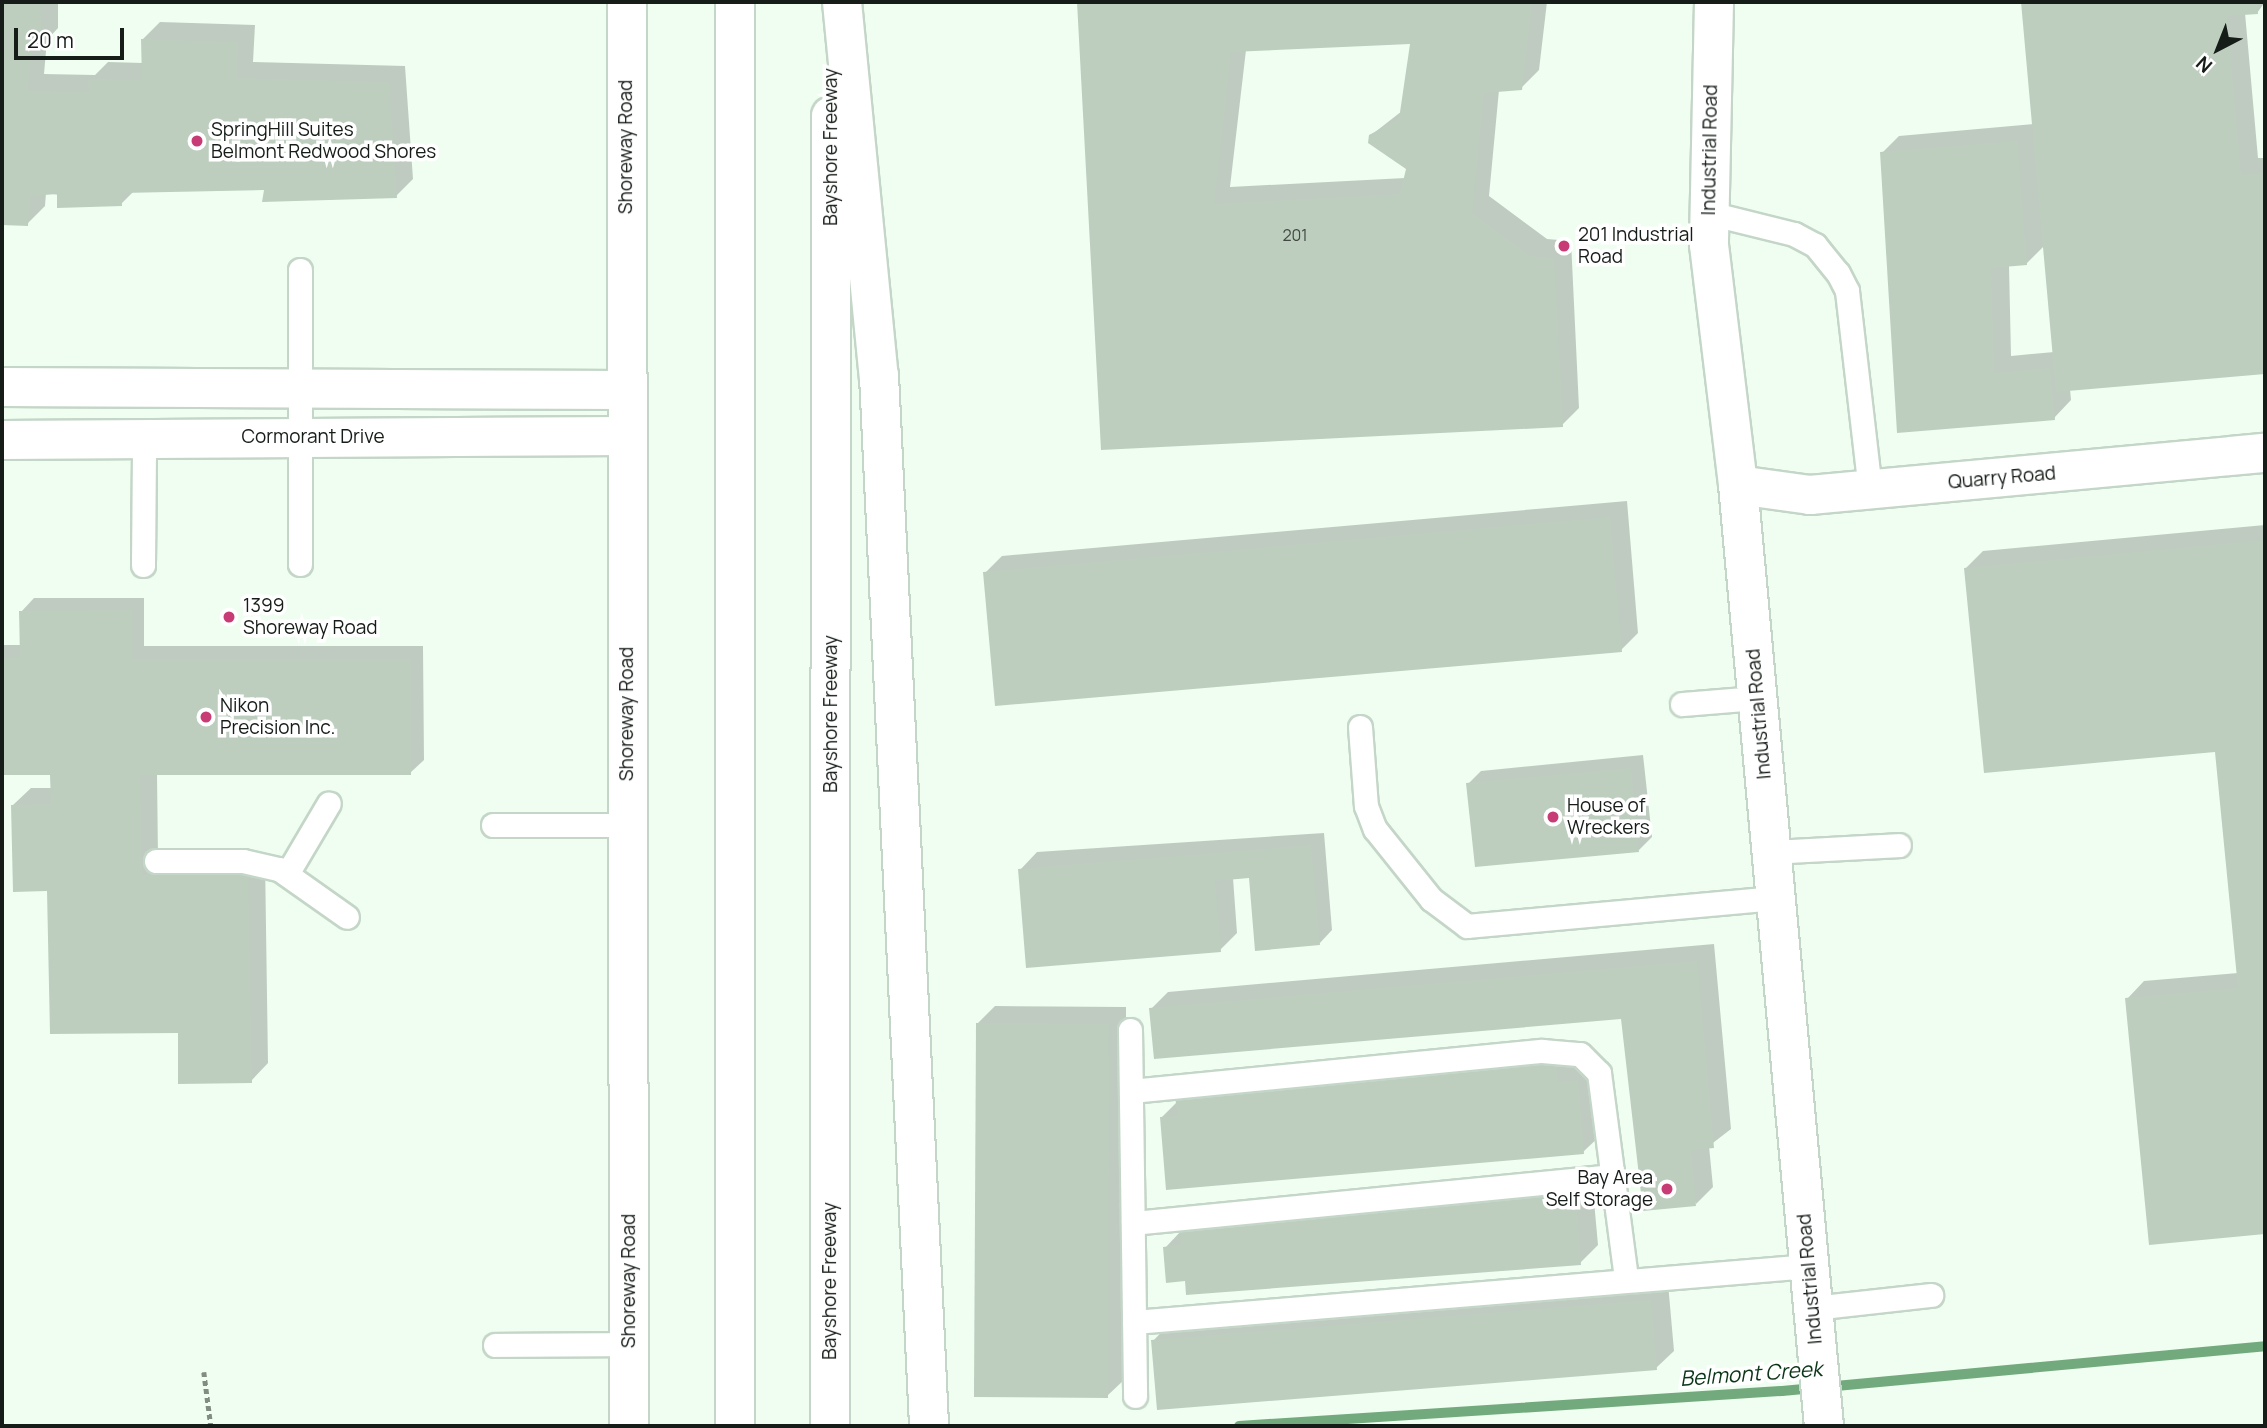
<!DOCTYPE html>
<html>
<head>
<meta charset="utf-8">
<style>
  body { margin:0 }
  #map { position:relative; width:2267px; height:1428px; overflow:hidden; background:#effef1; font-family:Manrope,sans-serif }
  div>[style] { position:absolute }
  .shadow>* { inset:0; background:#0003 }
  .stream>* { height:10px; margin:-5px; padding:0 5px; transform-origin:5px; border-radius:5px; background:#73aa7d }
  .building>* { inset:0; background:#bdcebf }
  .path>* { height:4.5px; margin-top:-2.25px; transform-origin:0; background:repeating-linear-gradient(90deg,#828c83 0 5px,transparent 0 8.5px) }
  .roads { filter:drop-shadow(2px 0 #c4d6c7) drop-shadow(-2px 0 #c4d6c7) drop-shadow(0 2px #c4d6c7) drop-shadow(0 -2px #c4d6c7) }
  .lane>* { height:23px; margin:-11.5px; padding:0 11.5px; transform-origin:11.5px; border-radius:11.5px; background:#fff }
  .street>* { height:38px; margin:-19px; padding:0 19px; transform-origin:19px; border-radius:19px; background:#fff }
  .secondary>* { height:38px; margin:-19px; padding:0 19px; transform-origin:19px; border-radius:19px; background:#fff }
  .highway>* { height:38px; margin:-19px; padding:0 19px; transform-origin:19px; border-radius:19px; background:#fff }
  .dots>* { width:19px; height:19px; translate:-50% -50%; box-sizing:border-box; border:4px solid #fff; border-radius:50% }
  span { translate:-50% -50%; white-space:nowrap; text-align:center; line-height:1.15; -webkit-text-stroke:7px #fff; paint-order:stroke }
  .number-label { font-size:16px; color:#404841 }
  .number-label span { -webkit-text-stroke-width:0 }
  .poi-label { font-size:19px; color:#161c17 }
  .left { translate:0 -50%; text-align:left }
  .right { translate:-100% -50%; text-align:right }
  .street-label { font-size:19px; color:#161c17 }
  .water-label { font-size:21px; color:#0b3517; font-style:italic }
  .frame { position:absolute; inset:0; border:4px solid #161c17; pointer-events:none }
  .north { position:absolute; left:2183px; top:14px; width:70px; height:70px; -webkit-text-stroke:5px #fff; paint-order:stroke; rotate:222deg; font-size:19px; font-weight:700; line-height:28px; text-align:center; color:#161c17 }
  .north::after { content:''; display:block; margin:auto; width:24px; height:32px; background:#161c17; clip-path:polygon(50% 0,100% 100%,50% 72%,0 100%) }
  .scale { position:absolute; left:14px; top:28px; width:110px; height:32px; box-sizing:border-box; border:4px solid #161c17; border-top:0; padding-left:9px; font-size:21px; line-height:24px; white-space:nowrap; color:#161c17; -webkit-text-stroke:5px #fff; paint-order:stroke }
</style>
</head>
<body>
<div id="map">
  <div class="shadow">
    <div style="clip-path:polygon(2px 2px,58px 2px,58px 28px,47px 40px,44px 74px,95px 75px,108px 62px,143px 63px,142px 40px,160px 22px,255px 25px,253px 62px,405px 66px,413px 179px,396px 196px,266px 188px,134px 191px,121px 204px,46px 193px,45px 206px,27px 224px,2px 223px)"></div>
    <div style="clip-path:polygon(evenodd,1078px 2px,1547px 2px,1539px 70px,1521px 88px,1499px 90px,1489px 196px,1547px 239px,1571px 241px,1579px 408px,1562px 425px,1102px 448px,1078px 2px,1412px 42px,1402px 111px,1370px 136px,1408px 169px,1405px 178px,1230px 187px,1246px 50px,1412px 42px)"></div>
    <div style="clip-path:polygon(evenodd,2023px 2px,2265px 2px,2257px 13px,2245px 13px,2258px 158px,2265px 158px,2265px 373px,2070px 389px,2071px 400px,2054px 418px,1899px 431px,1882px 153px,1899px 136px,2034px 124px,2023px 2px,2045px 245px,2054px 352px,2011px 356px,2009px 265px,2026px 264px,2045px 245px)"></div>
    <div style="clip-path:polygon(1627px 501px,1638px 633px,1621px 650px,985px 573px,1002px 556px)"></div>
    <div style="clip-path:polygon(2265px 525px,2265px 1232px,2150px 1243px,2127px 999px,2144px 981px,2238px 973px,2217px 750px,1966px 568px,1983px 551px)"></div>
    <div style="clip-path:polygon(34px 598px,144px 598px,144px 646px,423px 646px,424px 760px,410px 773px,157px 773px,158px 858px,265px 858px,268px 1063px,251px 1081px,179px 1031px,49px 889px,13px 805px,31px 788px,52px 788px,55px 773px,2px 773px,2px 645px,21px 645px,21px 612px)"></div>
    <div style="clip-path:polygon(1643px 755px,1652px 837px,1639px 850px,1468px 784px,1481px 771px)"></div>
    <div style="clip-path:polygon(1324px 833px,1332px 930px,1319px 944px,1251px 876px,1233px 878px,1237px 933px,1220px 950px,1020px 870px,1037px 852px)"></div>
    <div style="clip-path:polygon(1714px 944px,1731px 1129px,1709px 1146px,1713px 1187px,1696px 1204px,1622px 1017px,1151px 1009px,1168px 992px)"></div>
    <div style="clip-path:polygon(995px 1006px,1126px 1007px,1125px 1379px,1107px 1396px,978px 1023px)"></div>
    <div style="clip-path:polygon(1573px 1047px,1575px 1065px,1594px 1063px,1601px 1135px,1583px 1152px,1161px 1118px,1177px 1102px)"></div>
    <div style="clip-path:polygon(1592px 1179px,1598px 1245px,1580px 1263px,1186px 1279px,1165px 1248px,1181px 1231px)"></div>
    <div style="clip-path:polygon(1668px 1283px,1674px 1351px,1656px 1368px,1153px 1341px,1170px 1323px)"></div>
  </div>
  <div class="stream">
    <div style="left:1239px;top:1426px;width:544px;rotate:-3.69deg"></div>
    <div style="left:1782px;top:1391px;width:485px;rotate:-5.3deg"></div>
  </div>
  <div class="building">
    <div style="clip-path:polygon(2px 2px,40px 2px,42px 47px,31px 50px,28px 91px,89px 92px,88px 79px,142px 80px,141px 39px,238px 42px,237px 78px,389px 82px,397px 198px,262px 202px,264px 190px,121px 193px,122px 206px,57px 208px,57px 194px,30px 196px,28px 226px,2px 225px)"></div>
    <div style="clip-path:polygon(evenodd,1077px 2px,1532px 2px,1522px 90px,1484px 93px,1472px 213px,1530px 256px,1554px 258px,1563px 427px,1101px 450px,1077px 2px,1410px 44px,1399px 119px,1369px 135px,1368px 143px,1406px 169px,1400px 194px,1214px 204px,1231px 52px,1410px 44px)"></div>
    <div style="clip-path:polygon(2021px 2px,2257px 2px,2258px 14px,2227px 16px,2241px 175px,2265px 173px,2265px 374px,2056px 392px)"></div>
    <div style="clip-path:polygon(2017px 141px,2027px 265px,1991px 268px,1994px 373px,2050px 368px,2055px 420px,1897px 433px,1880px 152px)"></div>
    <div style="clip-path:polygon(1610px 517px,1622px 652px,995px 706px,983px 572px)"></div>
    <div style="clip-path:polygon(2265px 540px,2265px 1234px,2149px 1245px,2125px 998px,2238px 988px,2215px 752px,1984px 773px,1964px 568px)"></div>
    <div style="clip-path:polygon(132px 610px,132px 659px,411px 659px,411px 775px,140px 775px,142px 875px,248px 874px,252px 1083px,178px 1084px,178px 1033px,50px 1034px,47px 891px,13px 892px,11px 805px,51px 804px,50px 775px,2px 775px,2px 658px,20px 658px,19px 611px)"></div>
    <div style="clip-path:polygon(1631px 768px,1639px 852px,1475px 867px,1466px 783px)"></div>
    <div style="clip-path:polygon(1311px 845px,1320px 945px,1255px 951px,1249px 878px,1215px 881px,1221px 952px,1026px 968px,1018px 869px)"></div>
    <div style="clip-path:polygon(1697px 961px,1714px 1148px,1691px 1150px,1696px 1206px,1643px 1211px,1621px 1019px,1154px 1059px,1149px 1008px)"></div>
    <div style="clip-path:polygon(976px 1023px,1109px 1024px,1108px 1398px,974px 1397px)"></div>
    <div style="clip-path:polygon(1556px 1064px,1558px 1082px,1578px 1080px,1584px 1154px,1166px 1190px,1160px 1117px,1178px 1116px,1175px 1097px)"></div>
    <div style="clip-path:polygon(1576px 1195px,1581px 1265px,1186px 1295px,1185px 1281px,1166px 1283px,1163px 1247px,1181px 1245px,1179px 1226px)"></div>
    <div style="clip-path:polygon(1651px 1300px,1657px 1370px,1157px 1410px,1151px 1340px)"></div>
  </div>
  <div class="path">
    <div style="left:204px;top:1372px;width:54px;rotate:82.6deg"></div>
  </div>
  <div class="roads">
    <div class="lane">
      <div style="left:1709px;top:213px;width:88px;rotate:13.9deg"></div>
      <div style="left:1794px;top:234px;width:24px;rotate:28deg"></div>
      <div style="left:1815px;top:245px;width:36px;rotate:51deg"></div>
      <div style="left:1838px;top:273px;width:20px;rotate:63deg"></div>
      <div style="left:1847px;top:291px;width:200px;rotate:83.4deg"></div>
      <div style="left:300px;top:270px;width:294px;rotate:90deg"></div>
      <div style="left:143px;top:565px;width:126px;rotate:-89.5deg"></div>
      <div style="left:1682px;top:704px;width:75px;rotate:-4.6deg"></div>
      <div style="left:1360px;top:727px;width:79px;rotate:85.7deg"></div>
      <div style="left:1366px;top:806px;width:25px;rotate:69deg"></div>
      <div style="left:1375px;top:829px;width:90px;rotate:51.3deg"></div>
      <div style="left:1431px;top:899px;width:45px;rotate:36.9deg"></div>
      <div style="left:1467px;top:926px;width:309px;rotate:-5.2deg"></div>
      <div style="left:493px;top:825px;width:134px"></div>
      <div style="left:1771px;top:852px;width:128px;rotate:-3.1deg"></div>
      <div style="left:156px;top:861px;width:87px"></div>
      <div style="left:243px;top:861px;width:37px;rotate:13deg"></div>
      <div style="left:279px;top:869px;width:83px;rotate:35.2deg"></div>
      <div style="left:287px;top:874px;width:82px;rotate:-59.4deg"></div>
      <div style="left:1130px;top:1030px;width:366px;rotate:89.2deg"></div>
      <div style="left:1131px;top:1091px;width:413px;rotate:-5.6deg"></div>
      <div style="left:1542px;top:1051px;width:38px;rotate:5deg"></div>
      <div style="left:1580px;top:1054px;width:27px;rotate:45deg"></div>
      <div style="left:1599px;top:1073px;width:207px;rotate:82.5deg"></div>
      <div style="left:1133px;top:1223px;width:481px;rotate:-5.6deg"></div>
      <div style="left:1813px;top:1308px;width:119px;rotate:-6.3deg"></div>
      <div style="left:1134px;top:1322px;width:677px;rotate:-4.74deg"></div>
      <div style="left:495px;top:1345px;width:134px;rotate:-0.4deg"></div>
    </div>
    <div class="street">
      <div style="left:1738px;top:485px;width:73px;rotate:7.9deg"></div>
      <div style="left:1810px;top:495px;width:457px;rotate:-5.3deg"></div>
    </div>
    <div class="secondary">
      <div style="left:627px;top:2px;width:1424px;rotate:89.92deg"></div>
      <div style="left:1714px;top:2px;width:243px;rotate:91.2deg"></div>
      <div style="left:1709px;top:245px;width:242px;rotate:83.1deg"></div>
      <div style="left:1738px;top:485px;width:945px;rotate:84.78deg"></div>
      <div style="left:2px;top:387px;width:622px;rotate:0.28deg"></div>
      <div style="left:2px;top:440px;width:623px;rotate:-0.37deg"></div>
    </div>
    <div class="highway">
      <div style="left:735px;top:2px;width:1424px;rotate:90deg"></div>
      <div style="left:842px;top:2px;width:376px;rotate:84.4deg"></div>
      <div style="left:879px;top:376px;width:1051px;rotate:87.27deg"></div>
      <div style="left:830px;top:1426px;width:1310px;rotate:-89.96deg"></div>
    </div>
  </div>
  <div class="dots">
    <div style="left:197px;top:141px;background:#c73c74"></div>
    <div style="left:1564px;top:246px;background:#c73c74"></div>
    <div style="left:229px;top:617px;background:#c73c74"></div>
    <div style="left:206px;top:717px;background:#c73c74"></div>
    <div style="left:1553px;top:817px;background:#c73c74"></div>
    <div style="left:1667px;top:1189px;background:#c73c74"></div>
  </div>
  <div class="number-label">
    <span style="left:1295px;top:235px">201</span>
  </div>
  <div class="poi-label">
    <span class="left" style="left:211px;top:141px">SpringHill Suites<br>Belmont Redwood Shores</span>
    <span class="left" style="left:1578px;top:246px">201 Industrial<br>Road</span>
    <span class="left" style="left:243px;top:617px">1399<br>Shoreway Road</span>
    <span class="left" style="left:220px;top:717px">Nikon<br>Precision Inc.</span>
    <span class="left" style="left:1567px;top:817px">House of<br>Wreckers</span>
    <span class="right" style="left:1653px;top:1189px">Bay Area<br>Self Storage</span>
  </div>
  <div class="street-label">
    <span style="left:626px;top:147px;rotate:-90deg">Shoreway Road</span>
    <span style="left:831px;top:147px;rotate:-90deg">Bayshore Freeway</span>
    <span style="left:1710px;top:150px;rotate:-89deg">Industrial Road</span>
    <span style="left:313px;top:437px">Cormorant Drive</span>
    <span style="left:2002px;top:478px;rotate:-5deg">Quarry Road</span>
    <span style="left:627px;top:714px;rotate:-90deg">Shoreway Road</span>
    <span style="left:831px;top:714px;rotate:-90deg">Bayshore Freeway</span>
    <span style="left:1759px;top:714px;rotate:-95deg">Industrial Road</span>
    <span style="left:1810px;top:1279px;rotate:-95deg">Industrial Road</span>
    <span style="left:629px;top:1281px;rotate:-90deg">Shoreway Road</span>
    <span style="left:830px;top:1281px;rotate:-90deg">Bayshore Freeway</span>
  </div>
  <div class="water-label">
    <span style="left:1751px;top:1373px;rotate:-4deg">Belmont Creek</span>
  </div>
  <div class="frame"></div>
  <div class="north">N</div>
  <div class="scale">20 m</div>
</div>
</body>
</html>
